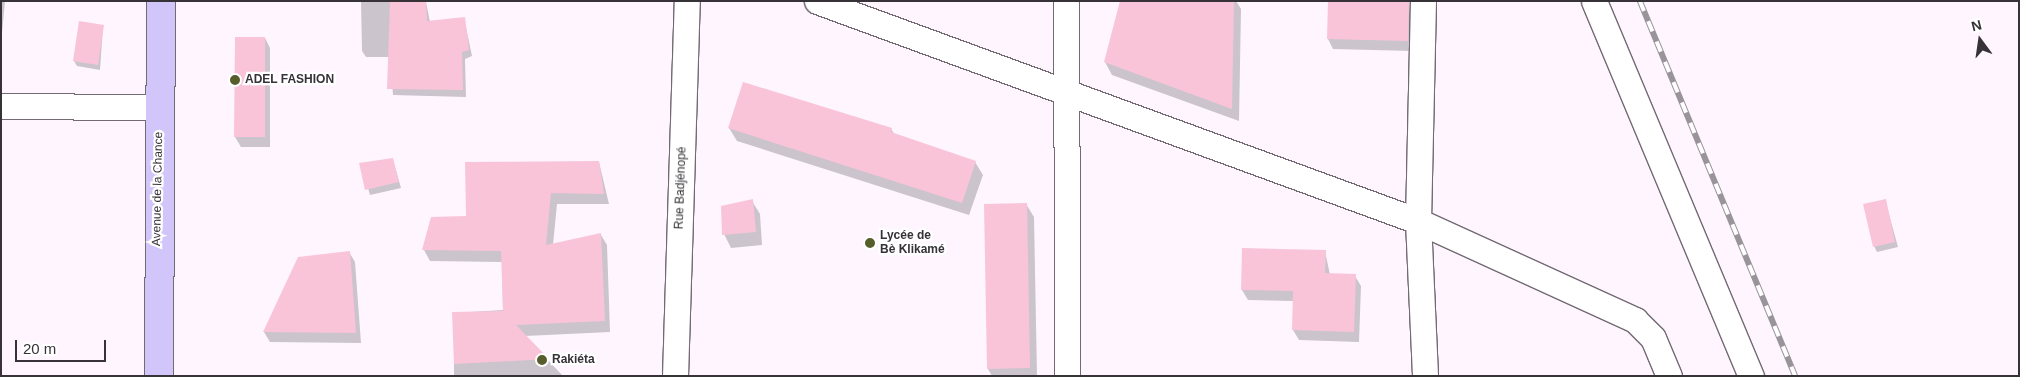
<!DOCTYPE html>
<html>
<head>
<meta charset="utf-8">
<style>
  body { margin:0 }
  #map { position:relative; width:2020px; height:377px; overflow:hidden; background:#fef5ff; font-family:Helvetica,sans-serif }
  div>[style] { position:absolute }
  .shadow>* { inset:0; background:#0003 }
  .building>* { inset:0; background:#f9c4d8 }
  .roads { filter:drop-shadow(1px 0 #736a74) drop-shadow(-1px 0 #736a74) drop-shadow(0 1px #736a74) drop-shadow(0 -1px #736a74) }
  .street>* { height:25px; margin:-12.5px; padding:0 12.5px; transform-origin:12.5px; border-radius:12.5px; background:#fff }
  .primary>* { height:28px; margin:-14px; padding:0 14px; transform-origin:14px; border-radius:14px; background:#d1c5fa }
  .rail>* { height:5.5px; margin-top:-2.75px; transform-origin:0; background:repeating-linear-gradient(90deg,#fff 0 11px,#99939a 0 22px); box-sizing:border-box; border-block:1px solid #99939a }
  .dots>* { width:14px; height:14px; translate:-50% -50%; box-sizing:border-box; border:2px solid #fff; border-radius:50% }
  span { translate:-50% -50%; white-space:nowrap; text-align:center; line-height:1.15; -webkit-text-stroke:4.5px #fff; paint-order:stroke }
  .poi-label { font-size:12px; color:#363237; font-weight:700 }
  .left { translate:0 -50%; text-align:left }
  .street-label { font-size:12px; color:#363237 }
  .frame { position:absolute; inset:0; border:2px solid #363237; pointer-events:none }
  .north { position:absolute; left:1955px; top:15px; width:50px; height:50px; -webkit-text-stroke:4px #fff; paint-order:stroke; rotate:346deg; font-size:14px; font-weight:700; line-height:20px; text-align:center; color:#363237 }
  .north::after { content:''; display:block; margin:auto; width:18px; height:22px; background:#363237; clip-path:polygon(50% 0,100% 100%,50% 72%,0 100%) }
  .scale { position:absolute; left:15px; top:340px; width:91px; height:22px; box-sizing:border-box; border:2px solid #363237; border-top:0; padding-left:6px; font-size:15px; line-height:18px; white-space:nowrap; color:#363237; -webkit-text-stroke:4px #fff; paint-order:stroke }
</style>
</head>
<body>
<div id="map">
  <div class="shadow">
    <div style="clip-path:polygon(1px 1px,5px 1px,1px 44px)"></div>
    <div style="clip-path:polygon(361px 1px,426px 2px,430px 22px,464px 18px,472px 56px,465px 59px,466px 97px,393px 95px,390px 57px,366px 57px,362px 51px)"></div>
    <div style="clip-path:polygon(1121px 1px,1236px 1px,1241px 9px,1239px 121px,1112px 75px,1105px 62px)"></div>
    <div style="clip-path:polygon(1329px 1px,1414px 1px,1412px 51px,1333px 49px,1328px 39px)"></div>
    <div style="clip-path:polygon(103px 26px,100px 70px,77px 66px,74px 61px)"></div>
    <div style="clip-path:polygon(265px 38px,270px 48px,270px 147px,241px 147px,235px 137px)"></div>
    <div style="clip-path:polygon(729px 128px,891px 129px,895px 135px,975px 162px,983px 175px,969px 215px,737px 141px)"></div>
    <div style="clip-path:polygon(393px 160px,401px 188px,370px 195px,361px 164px)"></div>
    <div style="clip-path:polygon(599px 162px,609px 204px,557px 204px,553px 245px,601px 235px,607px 245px,610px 332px,525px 336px,563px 376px,454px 376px,454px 313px,503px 310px,502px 262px,430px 261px,424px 250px,467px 217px)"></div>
    <div style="clip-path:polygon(1885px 200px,1898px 247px,1877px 252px,1874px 246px)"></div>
    <div style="clip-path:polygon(752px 201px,760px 214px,762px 245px,731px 248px,724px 234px)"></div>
    <div style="clip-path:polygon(1026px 204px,1034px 217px,1037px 376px,992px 376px,988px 369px,985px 205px)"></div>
    <div style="clip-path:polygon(1244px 249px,1325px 251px,1330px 275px,1355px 276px,1361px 286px,1359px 342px,1299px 340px,1293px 330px,1294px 301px,1248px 300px,1242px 290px)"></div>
    <div style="clip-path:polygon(349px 252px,355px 262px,361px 343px,270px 342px,264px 332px,299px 258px)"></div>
  </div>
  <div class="building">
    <div style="clip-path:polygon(390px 1px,426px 1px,427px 21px,465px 17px,469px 50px,462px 52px,463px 90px,387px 89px)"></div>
    <div style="clip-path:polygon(1120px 1px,1234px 1px,1232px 109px,1104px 62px)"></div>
    <div style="clip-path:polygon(1328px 1px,1409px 1px,1408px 41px,1327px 39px)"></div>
    <div style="clip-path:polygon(79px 21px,104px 25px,98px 65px,73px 61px)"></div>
    <div style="clip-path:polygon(235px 37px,265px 37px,265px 137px,234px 137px)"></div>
    <div style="clip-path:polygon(743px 82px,892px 128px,891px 132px,976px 161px,962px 203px,728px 128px)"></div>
    <div style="clip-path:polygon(393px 158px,399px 182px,365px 190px,359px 163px)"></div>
    <div style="clip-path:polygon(599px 161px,604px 194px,551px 193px,546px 245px,601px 233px,605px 321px,516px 325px,549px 359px,454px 364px,452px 312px,503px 311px,501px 251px,422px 250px,431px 217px,466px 216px,465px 162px)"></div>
    <div style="clip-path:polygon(753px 199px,756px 232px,722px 235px,721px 206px)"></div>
    <div style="clip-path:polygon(1886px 199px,1895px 242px,1873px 247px,1863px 204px)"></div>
    <div style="clip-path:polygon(1027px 203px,1030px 368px,987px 369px,984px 204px)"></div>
    <div style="clip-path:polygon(1242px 248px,1326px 250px,1325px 273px,1356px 274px,1354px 332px,1292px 330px,1293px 291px,1241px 290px)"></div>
    <div style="clip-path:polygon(350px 251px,356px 333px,263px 332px,298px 257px)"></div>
  </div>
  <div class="roads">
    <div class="street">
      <div style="left:817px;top:1px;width:640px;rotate:20.11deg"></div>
      <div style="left:1418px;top:221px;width:239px;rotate:24.5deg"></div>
      <div style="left:1635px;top:320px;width:25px;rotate:45deg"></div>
      <div style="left:1653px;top:338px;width:41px;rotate:67.2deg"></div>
      <div style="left:1066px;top:1px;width:375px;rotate:89.8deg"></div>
      <div style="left:1423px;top:1px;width:220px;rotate:91.3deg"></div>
      <div style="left:1418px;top:221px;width:155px;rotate:87.4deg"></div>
      <div style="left:1594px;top:1px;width:407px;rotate:67.3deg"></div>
      <div style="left:1px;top:106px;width:158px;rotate:0.4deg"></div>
      <div style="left:675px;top:376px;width:375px;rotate:-88.2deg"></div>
    </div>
    <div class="primary">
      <div style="left:159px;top:376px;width:375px;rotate:-89.7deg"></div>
    </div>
  </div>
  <div class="rail">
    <div style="left:1640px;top:1px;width:406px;rotate:67.5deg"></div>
  </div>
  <div class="dots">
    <div style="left:235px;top:80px;background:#575d2b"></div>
    <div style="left:870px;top:243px;background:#575d2b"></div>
    <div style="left:542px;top:360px;background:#575d2b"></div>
  </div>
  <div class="poi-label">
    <span class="left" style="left:245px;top:80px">ADEL FASHION</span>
    <span class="left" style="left:880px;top:243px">Lycée de<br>Bè Klikamé</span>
    <span class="left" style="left:552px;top:360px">Rakiéta</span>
  </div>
  <div class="street-label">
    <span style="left:681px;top:188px;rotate:-88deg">Rue Badjénopé</span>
    <span style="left:158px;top:189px;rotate:-89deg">Avenue de la Chance</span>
  </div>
  <div class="frame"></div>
  <div class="north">N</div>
  <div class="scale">20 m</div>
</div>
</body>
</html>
